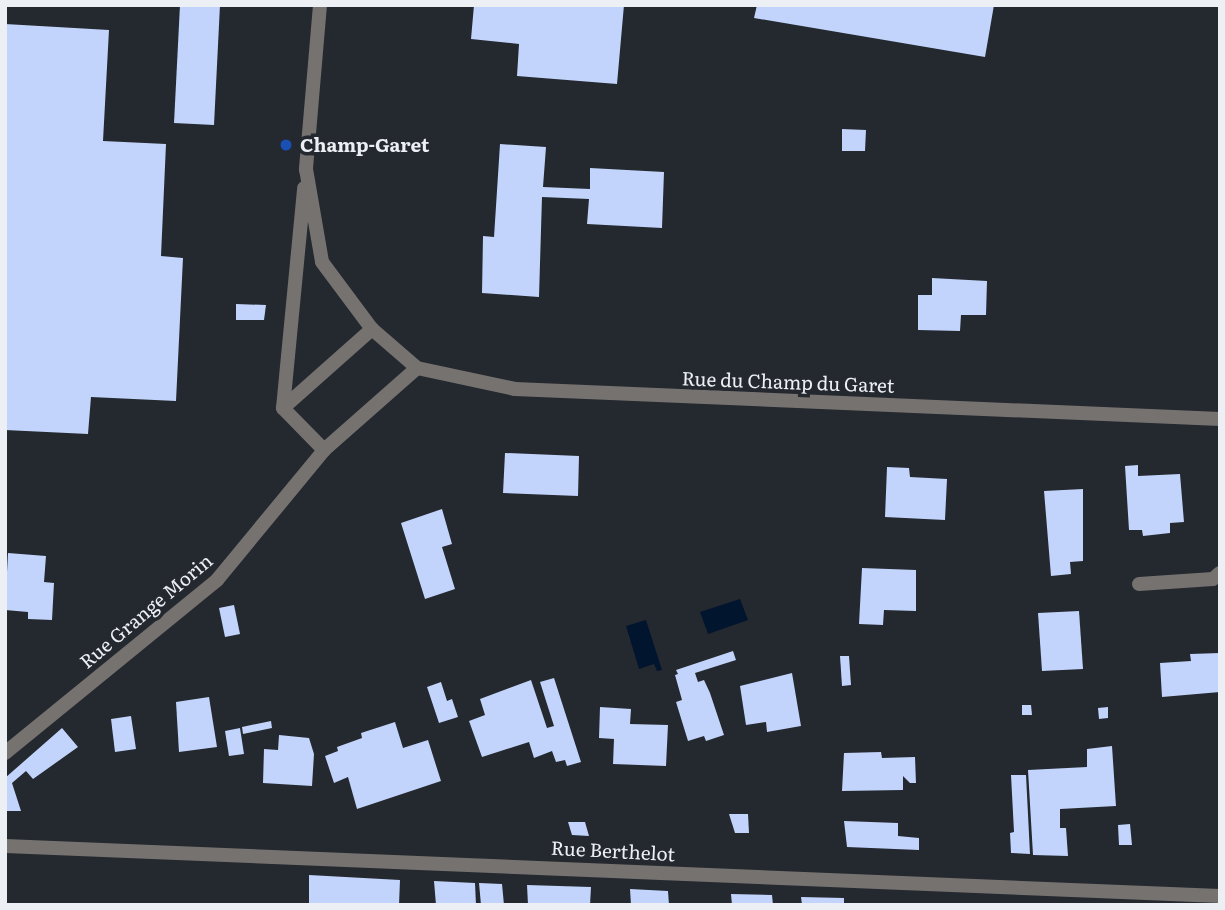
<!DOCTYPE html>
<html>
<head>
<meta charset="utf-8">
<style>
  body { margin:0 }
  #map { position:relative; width:1225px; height:910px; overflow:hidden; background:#24282f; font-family:Literata,serif }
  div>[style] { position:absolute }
  .water>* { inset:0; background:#02152e }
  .building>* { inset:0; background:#c2d4fb }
  .street>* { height:14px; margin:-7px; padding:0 7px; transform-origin:7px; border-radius:7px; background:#76726f }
  .dots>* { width:19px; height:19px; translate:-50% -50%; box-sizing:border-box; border:4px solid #24282f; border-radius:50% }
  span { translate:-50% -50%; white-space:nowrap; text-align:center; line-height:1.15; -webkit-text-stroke:7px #24282f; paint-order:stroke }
  .poi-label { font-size:19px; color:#eceff4; font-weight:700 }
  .left { translate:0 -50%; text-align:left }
  .street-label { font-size:19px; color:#eceff4 }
  .frame { position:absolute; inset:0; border:7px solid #eceff4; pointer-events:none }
</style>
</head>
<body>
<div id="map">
  <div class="water">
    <div style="clip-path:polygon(740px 599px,748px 620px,708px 634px,700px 612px)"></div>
    <div style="clip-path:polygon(646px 620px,662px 670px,657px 671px,654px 664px,639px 669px,626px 626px)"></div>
  </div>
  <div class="building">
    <div style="clip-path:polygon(180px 5px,220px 5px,214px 125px,174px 123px)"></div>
    <div style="clip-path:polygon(474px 5px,624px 5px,617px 84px,517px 76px,519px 44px,471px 39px)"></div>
    <div style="clip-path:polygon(757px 5px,994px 5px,985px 57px,754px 18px)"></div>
    <div style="clip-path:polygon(5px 24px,109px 30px,103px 141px,166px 144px,161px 256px,183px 258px,176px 401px,91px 397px,88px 434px,5px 430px)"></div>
    <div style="clip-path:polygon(842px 129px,866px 130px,865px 151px,842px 151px)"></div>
    <div style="clip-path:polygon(500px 144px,546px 147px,543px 187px,590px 189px,590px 168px,664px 172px,662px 228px,587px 224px,589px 199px,542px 197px,539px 297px,482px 293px,483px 236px,494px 237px)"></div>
    <div style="clip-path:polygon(932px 278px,987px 281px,986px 315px,961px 315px,960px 331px,918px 330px,918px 295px,932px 295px)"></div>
    <div style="clip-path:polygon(236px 304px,266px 305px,264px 320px,236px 320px)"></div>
    <div style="clip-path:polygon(505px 453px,579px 456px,578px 496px,503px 493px)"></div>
    <div style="clip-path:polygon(1138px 465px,1138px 476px,1180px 474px,1184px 522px,1170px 523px,1170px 533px,1143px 536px,1142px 530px,1129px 530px,1125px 466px)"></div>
    <div style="clip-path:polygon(887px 467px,909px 468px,910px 477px,947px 479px,945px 520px,885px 517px)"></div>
    <div style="clip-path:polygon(1083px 489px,1083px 561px,1070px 562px,1071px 574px,1051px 576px,1044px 491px)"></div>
    <div style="clip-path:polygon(442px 509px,452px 544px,442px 547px,455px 589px,425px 599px,401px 523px)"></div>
    <div style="clip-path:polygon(8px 553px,46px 556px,44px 582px,54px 583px,52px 620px,28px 619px,28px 612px,5px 610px)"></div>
    <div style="clip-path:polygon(862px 568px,916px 570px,916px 611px,884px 610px,883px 625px,859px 624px)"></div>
    <div style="clip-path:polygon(234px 605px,240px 634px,225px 637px,219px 608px)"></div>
    <div style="clip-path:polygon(1079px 611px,1083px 669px,1042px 671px,1038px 613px)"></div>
    <div style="clip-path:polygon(733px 651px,736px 660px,695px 673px,698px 682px,704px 680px,710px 693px,724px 735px,706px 741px,704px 736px,688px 741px,676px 702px,682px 700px,675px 675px,678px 674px,676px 670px)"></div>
    <div style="clip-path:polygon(1220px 653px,1220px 692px,1162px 697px,1160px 663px,1191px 661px,1190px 654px)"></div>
    <div style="clip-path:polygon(840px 656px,849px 656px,851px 685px,842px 686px)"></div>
    <div style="clip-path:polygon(792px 673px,801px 726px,767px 732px,766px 722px,746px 725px,740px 686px)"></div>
    <div style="clip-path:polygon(554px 678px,581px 762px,567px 766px,565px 760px,556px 762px,552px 751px,534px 758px,529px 742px,482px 757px,469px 721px,485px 715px,480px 699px,531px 680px,547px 728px,554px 726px,540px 682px)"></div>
    <div style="clip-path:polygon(441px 682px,447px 701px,452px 699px,458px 717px,439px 723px,427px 687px)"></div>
    <div style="clip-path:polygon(209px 697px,217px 747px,179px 752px,176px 702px)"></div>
    <div style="clip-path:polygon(1022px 705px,1031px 705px,1032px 715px,1022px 715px)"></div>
    <div style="clip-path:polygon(600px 707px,631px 709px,630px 724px,668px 725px,666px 766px,613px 764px,614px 739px,599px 738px)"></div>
    <div style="clip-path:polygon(1108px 707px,1108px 718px,1099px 719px,1098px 708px)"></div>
    <div style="clip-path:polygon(131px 716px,136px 749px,115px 752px,111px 719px)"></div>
    <div style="clip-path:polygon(271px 721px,272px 728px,243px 734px,242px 727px)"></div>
    <div style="clip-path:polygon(395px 722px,403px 748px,428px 740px,441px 781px,357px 809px,348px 777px,334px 783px,325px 756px,338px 751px,337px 747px,362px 738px,361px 733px)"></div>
    <div style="clip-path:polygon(62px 728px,78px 747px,33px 779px,26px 771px,12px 783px,21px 811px,5px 811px,5px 778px)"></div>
    <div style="clip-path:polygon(240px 728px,244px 754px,229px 756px,225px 731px)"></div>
    <div style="clip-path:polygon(279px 735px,309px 738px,314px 754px,312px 786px,263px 783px,264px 749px,278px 750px)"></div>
    <div style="clip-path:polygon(1112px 746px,1116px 806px,1060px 809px,1060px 828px,1066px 828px,1068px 856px,1033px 855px,1028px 770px,1087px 767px,1087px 749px)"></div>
    <div style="clip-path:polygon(881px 752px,882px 758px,915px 757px,916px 783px,910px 783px,903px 776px,903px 790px,842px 791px,844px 753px)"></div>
    <div style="clip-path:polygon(1011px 775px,1026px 775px,1030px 854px,1011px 853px,1010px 833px,1014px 832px)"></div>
    <div style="clip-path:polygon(729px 814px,748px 814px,749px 833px,735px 833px)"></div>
    <div style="clip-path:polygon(844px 821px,898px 823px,898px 836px,919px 838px,919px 850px,847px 847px)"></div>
    <div style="clip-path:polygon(568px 822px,585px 822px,589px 836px,572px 835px)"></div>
    <div style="clip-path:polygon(1130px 824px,1132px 845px,1119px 845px,1118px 825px)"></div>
    <div style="clip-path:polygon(309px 875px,400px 880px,399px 905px,309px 905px)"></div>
    <div style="clip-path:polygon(434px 881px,475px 883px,476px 905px,436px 905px)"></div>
    <div style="clip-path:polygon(479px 883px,502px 884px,504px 905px,481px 905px)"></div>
    <div style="clip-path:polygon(527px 885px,591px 887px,590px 905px,528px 905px)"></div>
    <div style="clip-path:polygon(630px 889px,668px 891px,669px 905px,631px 905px)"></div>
    <div style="clip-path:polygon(731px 894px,772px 895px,773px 905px,732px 905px)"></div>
    <div style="clip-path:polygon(801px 897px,844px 898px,844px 905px,802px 905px)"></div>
  </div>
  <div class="street">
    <div style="left:320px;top:5px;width:165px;rotate:94.9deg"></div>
    <div style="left:306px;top:169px;width:94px;rotate:80.2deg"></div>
    <div style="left:322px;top:262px;width:84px;rotate:53.3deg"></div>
    <div style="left:372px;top:329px;width:60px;rotate:40.9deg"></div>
    <div style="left:417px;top:368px;width:100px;rotate:12.1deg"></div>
    <div style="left:515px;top:389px;width:706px;rotate:2.44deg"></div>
    <div style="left:283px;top:408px;width:221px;rotate:-84.5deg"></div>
    <div style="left:324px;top:450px;width:59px;rotate:-134.3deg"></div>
    <div style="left:283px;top:408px;width:119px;rotate:-41.6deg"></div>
    <div style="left:1139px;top:584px;width:74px;rotate:-3.9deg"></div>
    <div style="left:1213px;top:579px;width:9px;rotate:-41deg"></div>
    <div style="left:5px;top:753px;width:274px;rotate:-39.2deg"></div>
    <div style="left:217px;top:580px;width:168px;rotate:-50.5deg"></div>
    <div style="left:324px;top:450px;width:124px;rotate:-41.4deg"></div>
    <div style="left:5px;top:846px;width:1216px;rotate:2.36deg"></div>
  </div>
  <div class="dots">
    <div style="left:286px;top:145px;background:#1a4fb4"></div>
  </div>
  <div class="poi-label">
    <span class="left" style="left:300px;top:145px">Champ-Garet</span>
  </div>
  <div class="street-label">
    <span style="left:788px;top:382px;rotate:2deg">Rue du Champ du Garet</span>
    <span style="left:146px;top:611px;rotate:-40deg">Rue Grange Morin</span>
    <span style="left:613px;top:851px;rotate:3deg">Rue Berthelot</span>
  </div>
  <div class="frame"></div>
</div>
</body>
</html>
